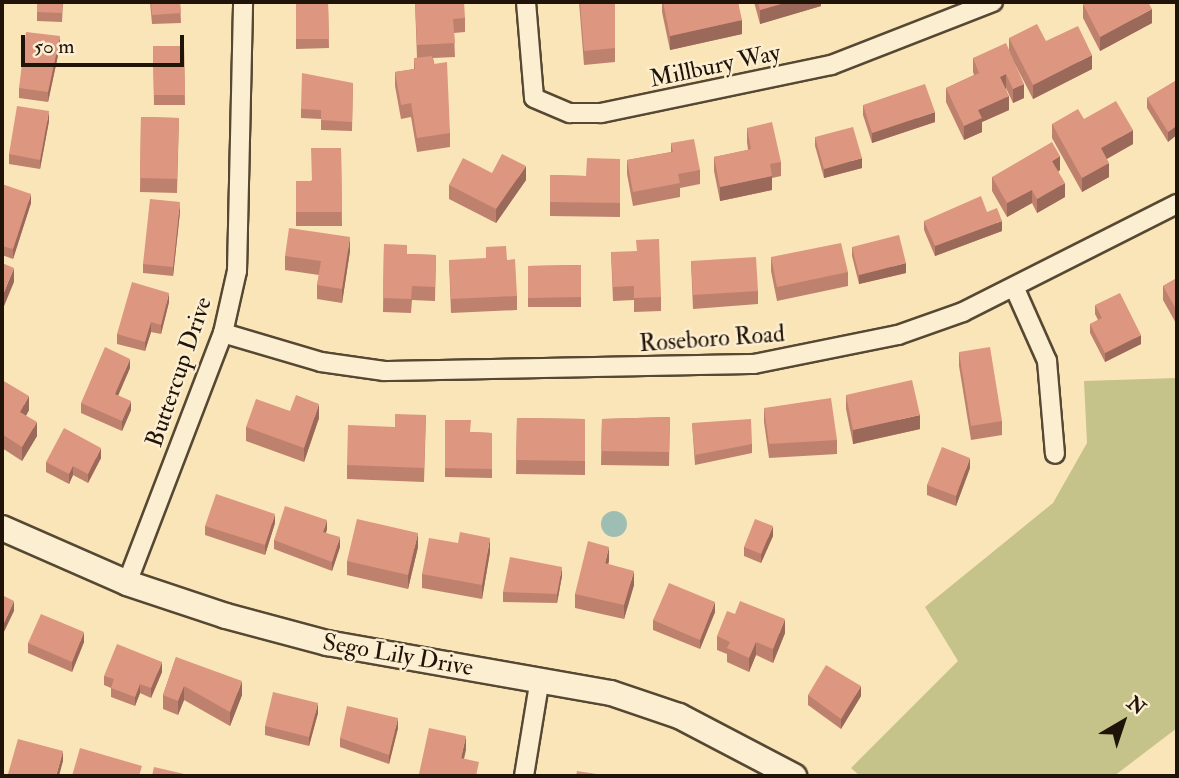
<!DOCTYPE html>
<html>
<head>
<meta charset="utf-8">
<style>
  body { margin:0 }
  #map { position:relative; width:1179px; height:778px; overflow:hidden; background:#fae5b8; font-family:"IM FELL Double Pica",serif }
  div>[style] { position:absolute }
  .green>* { inset:0; background:#c5c28a }
  .water>* { inset:0; background:#9fbeb3 }
  .round { border-radius:50% }
  .roads { filter:drop-shadow(2px 0 #564833) drop-shadow(-2px 0 #564833) drop-shadow(0 2px #564833) drop-shadow(0 -2px #564833) }
  .street>* { height:18px; margin:-9px; padding:0 9px; transform-origin:9px; border-radius:9px; background:#fceed1 }
  .secondary>* { height:24px; margin:-12px; padding:0 12px; transform-origin:12px; border-radius:12px; background:#fceed1 }
  .wall>* { inset:0; background:#be816e }
  .shaded-wall>* { inset:0; background:#9b695a }
  .building>* { inset:0; background:#dd9680 }
  span { translate:-50% -50%; white-space:nowrap; text-align:center; line-height:1.15; -webkit-text-stroke:5px #fceed1; paint-order:stroke }
  .street-label { font-size:24px; color:#201307 }
  .frame { position:absolute; inset:0; border:4px solid #201307; pointer-events:none }
  .north { position:absolute; left:1088px; top:687px; width:70px; height:70px; -webkit-text-stroke:5px #fceed1; paint-order:stroke; rotate:39deg; font-size:19px; font-weight:700; line-height:28px; text-align:center; color:#201307 }
  .north::after { content:''; display:block; margin:auto; width:24px; height:32px; background:#201307; clip-path:polygon(50% 0,100% 100%,50% 72%,0 100%) }
  .scale { position:absolute; left:21px; top:35px; width:163px; height:32px; box-sizing:border-box; border:4px solid #201307; border-top:0; padding-left:9px; font-size:21px; line-height:24px; white-space:nowrap; color:#201307; -webkit-text-stroke:5px #fceed1; paint-order:stroke }
</style>
</head>
<body>
<div id="map">
  <div class="green">
    <div style="clip-path:polygon(1177px 378px,1177px 728px,1114px 776px,860px 776px,851px 768px,958px 661px,925px 607px,1053px 503px,1087px 443px,1084px 381px)"></div>
  </div>
  <div class="water">
    <div class="round" style="left:601px;top:511px;width:26px;height:26px"></div>
  </div>
  <div class="roads">
    <div class="street">
      <div style="left:526px;top:2px;width:96px;rotate:85.2deg"></div>
      <div style="left:534px;top:98px;width:39px;rotate:23deg"></div>
      <div style="left:570px;top:113px;width:31px"></div>
      <div style="left:601px;top:113px;width:235px;rotate:-11.8deg"></div>
      <div style="left:831px;top:65px;width:174px;rotate:-21.3deg"></div>
      <div style="left:1015px;top:289px;width:79px;rotate:66deg"></div>
      <div style="left:1047px;top:361px;width:93px;rotate:85.1deg"></div>
      <div style="left:223px;top:333px;width:102px;rotate:16.5deg"></div>
      <div style="left:321px;top:362px;width:64px;rotate:8.1deg"></div>
      <div style="left:384px;top:371px;width:370px;rotate:-1.1deg"></div>
      <div style="left:754px;top:364px;width:147px;rotate:-11.4deg"></div>
      <div style="left:898px;top:335px;width:69px;rotate:-19.5deg"></div>
      <div style="left:963px;top:312px;width:240px;rotate:-26.8deg"></div>
      <div style="left:127px;top:583px;width:268px;rotate:-69deg"></div>
      <div style="left:223px;top:333px;width:64px;rotate:-77.3deg"></div>
      <div style="left:237px;top:271px;width:269px;rotate:-88.7deg"></div>
      <div style="left:524px;top:776px;width:99px;rotate:-80.7deg"></div>
    </div>
    <div class="secondary">
      <div style="left:2px;top:528px;width:137px;rotate:23.7deg"></div>
      <div style="left:127px;top:583px;width:104px;rotate:18.4deg"></div>
      <div style="left:226px;top:616px;width:105px;rotate:15deg"></div>
      <div style="left:327px;top:643px;width:288px;rotate:10deg"></div>
      <div style="left:611px;top:693px;width:72px;rotate:18.7deg"></div>
      <div style="left:679px;top:716px;width:130px;rotate:27.6deg"></div>
    </div>
  </div>
  <div class="wall">
    <div style="clip-path:polygon(37px 2px,63px 2px,62px 22px,37px 21px)"></div>
    <div style="clip-path:polygon(150px 2px,180px 2px,181px 23px,152px 24px)"></div>
    <div style="clip-path:polygon(296px 2px,328px 2px,329px 48px,296px 49px)"></div>
    <div style="clip-path:polygon(415px 2px,465px 18px,465px 32px,454px 33px,455px 57px,433px 58px,450px 133px,450px 147px,417px 152px,411px 117px,401px 119px,395px 86px,395px 72px,414px 69px,414px 58px,417px 58px)"></div>
    <div style="clip-path:polygon(579px 2px,615px 2px,615px 62px,584px 65px)"></div>
    <div style="clip-path:polygon(662px 2px,738px 2px,742px 34px,670px 50px,662px 12px)"></div>
    <div style="clip-path:polygon(754px 2px,821px 2px,821px 6px,760px 24px)"></div>
    <div style="clip-path:polygon(1083px 4px,1152px 23px,1100px 51px,1083px 18px)"></div>
    <div style="clip-path:polygon(1009px 38px,1046px 41px,1092px 69px,1033px 99px,1015px 64px,1024px 98px,1013px 103px,1006px 88px,1009px 110px,982px 122px,982px 132px,964px 140px,946px 102px,946px 88px,974px 75px,973px 72px,973px 58px,1009px 51px)"></div>
    <div style="clip-path:polygon(60px 46px,48px 102px,19px 98px,19px 88px)"></div>
    <div style="clip-path:polygon(153px 46px,184px 46px,185px 105px,154px 105px)"></div>
    <div style="clip-path:polygon(1177px 80px,1168px 142px,1147px 108px,1147px 98px)"></div>
    <div style="clip-path:polygon(353px 83px,352px 131px,321px 130px,321px 119px,301px 118px,301px 109px)"></div>
    <div style="clip-path:polygon(863px 105px,935px 122px,872px 143px,863px 115px)"></div>
    <div style="clip-path:polygon(141px 117px,179px 118px,177px 193px,140px 192px)"></div>
    <div style="clip-path:polygon(1084px 119px,1133px 144px,1107px 159px,1109px 177px,1082px 192px,1052px 138px,1052px 124px)"></div>
    <div style="clip-path:polygon(49px 121px,40px 169px,9px 164px,9px 154px)"></div>
    <div style="clip-path:polygon(747px 128px,781px 162px,781px 176px,772px 178px,772px 190px,720px 201px,714px 171px,714px 157px,748px 150px,747px 142px)"></div>
    <div style="clip-path:polygon(815px 137px,862px 168px,824px 178px,815px 146px)"></div>
    <div style="clip-path:polygon(671px 143px,700px 170px,700px 184px,680px 188px,680px 197px,633px 206px,627px 174px,627px 160px,671px 152px)"></div>
    <div style="clip-path:polygon(341px 148px,342px 226px,296px 226px,296px 181px,311px 181px)"></div>
    <div style="clip-path:polygon(620px 159px,620px 217px,550px 216px,550px 175px,586px 176px)"></div>
    <div style="clip-path:polygon(1060px 170px,1058px 172px,1065px 197px,1037px 213px,1032px 203px,1007px 217px,992px 191px,992px 177px)"></div>
    <div style="clip-path:polygon(492px 173px,526px 180px,496px 223px,449px 199px,449px 185px)"></div>
    <div style="clip-path:polygon(2px 184px,31px 203px,13px 259px,2px 255px)"></div>
    <div style="clip-path:polygon(180px 212px,173px 276px,143px 273px,143px 264px)"></div>
    <div style="clip-path:polygon(987px 212px,1002px 231px,935px 256px,924px 230px,924px 221px)"></div>
    <div style="clip-path:polygon(384px 244px,407px 254px,436px 255px,435px 301px,412px 300px,411px 313px,383px 312px)"></div>
    <div style="clip-path:polygon(852px 247px,906px 273px,859px 284px,852px 256px)"></div>
    <div style="clip-path:polygon(350px 251px,342px 303px,317px 299px,317px 285px,319px 275px,285px 270px,285px 256px)"></div>
    <div style="clip-path:polygon(611px 252px,661px 297px,661px 311px,634px 312px,634px 300px,613px 301px)"></div>
    <div style="clip-path:polygon(771px 257px,848px 272px,848px 286px,777px 301px,771px 271px)"></div>
    <div style="clip-path:polygon(449px 260px,507px 260px,517px 296px,517px 310px,451px 313px)"></div>
    <div style="clip-path:polygon(691px 261px,758px 291px,758px 304px,693px 309px)"></div>
    <div style="clip-path:polygon(581px 265px,581px 307px,528px 307px,528px 266px)"></div>
    <div style="clip-path:polygon(1177px 278px,1177px 325px,1163px 300px,1163px 286px)"></div>
    <div style="clip-path:polygon(169px 302px,161px 334px,151px 332px,145px 351px,117px 344px,117px 334px)"></div>
    <div style="clip-path:polygon(1095px 305px,1141px 344px,1105px 362px,1090px 333px,1090px 324px,1098px 320px,1095px 314px)"></div>
    <div style="clip-path:polygon(959px 352px,1002px 421px,1002px 435px,971px 440px,959px 366px)"></div>
    <div style="clip-path:polygon(130px 368px,118px 395px,131px 410px,122px 431px,81px 413px,81px 403px)"></div>
    <div style="clip-path:polygon(2px 380px,29px 410px,26px 416px,37px 436px,22px 461px,2px 448px)"></div>
    <div style="clip-path:polygon(846px 395px,920px 429px,853px 444px,846px 409px)"></div>
    <div style="clip-path:polygon(764px 408px,837px 440px,837px 454px,769px 458px,764px 422px)"></div>
    <div style="clip-path:polygon(290px 411px,319px 418px,304px 462px,246px 441px,246px 427px)"></div>
    <div style="clip-path:polygon(426px 415px,424px 482px,347px 479px,347px 465px)"></div>
    <div style="clip-path:polygon(670px 417px,669px 466px,601px 465px,602px 419px)"></div>
    <div style="clip-path:polygon(517px 418px,585px 419px,585px 475px,516px 474px)"></div>
    <div style="clip-path:polygon(445px 420px,470px 432px,492px 433px,492px 478px,445px 477px)"></div>
    <div style="clip-path:polygon(692px 423px,752px 444px,752px 453px,695px 465px)"></div>
    <div style="clip-path:polygon(101px 458px,88px 483px,73px 475px,69px 484px,46px 472px,46px 462px)"></div>
    <div style="clip-path:polygon(970px 468px,956px 506px,927px 495px,927px 485px)"></div>
    <div style="clip-path:polygon(275px 523px,265px 555px,205px 535px,205px 526px)"></div>
    <div style="clip-path:polygon(327px 529px,326px 533px,340px 547px,332px 571px,274px 549px,274px 540px)"></div>
    <div style="clip-path:polygon(773px 536px,761px 563px,744px 556px,744px 547px)"></div>
    <div style="clip-path:polygon(418px 547px,408px 589px,347px 575px,347px 561px)"></div>
    <div style="clip-path:polygon(490px 552px,482px 599px,422px 588px,422px 574px)"></div>
    <div style="clip-path:polygon(609px 561px,608px 564px,634px 585px,624px 619px,575px 608px,575px 594px)"></div>
    <div style="clip-path:polygon(562px 576px,557px 603px,503px 602px,503px 592px)"></div>
    <div style="clip-path:polygon(715px 612px,700px 649px,653px 630px,653px 620px)"></div>
    <div style="clip-path:polygon(785px 633px,773px 663px,756px 655px,749px 672px,727px 662px,727px 654px,717px 650px,717px 636px)"></div>
    <div style="clip-path:polygon(84px 642px,72px 672px,28px 653px,28px 643px)"></div>
    <div style="clip-path:polygon(176px 657px,242px 695px,230px 726px,184px 700px,178px 715px,163px 709px,163px 695px)"></div>
    <div style="clip-path:polygon(162px 672px,151px 698px,140px 693px,135px 706px,111px 697px,111px 688px,104px 685px,104px 676px)"></div>
    <div style="clip-path:polygon(808px 695px,861px 696px,841px 729px,808px 705px)"></div>
    <div style="clip-path:polygon(318px 713px,309px 746px,265px 735px,265px 726px)"></div>
    <div style="clip-path:polygon(398px 728px,389px 764px,340px 747px,340px 738px)"></div>
  </div>
  <div class="shaded-wall">
    <div style="clip-path:polygon(788px 2px,821px 2px,821px 6px,760px 24px,760px 10px)"></div>
    <div style="clip-path:polygon(1152px 9px,1152px 23px,1100px 51px,1100px 37px)"></div>
    <div style="clip-path:polygon(742px 20px,742px 34px,670px 50px,670px 36px)"></div>
    <div style="clip-path:polygon(60px 36px,60px 46px,48px 102px,48px 92px)"></div>
    <div style="clip-path:polygon(1092px 55px,1092px 69px,1033px 99px,1033px 85px)"></div>
    <div style="clip-path:polygon(1006px 74px,1006px 88px,1000px 91px,1000px 77px)"></div>
    <div style="clip-path:polygon(1024px 84px,1024px 98px,1013px 103px,1013px 89px)"></div>
    <div style="clip-path:polygon(1009px 96px,1009px 110px,982px 122px,982px 132px,964px 140px,964px 126px,978px 110px)"></div>
    <div style="clip-path:polygon(49px 111px,49px 121px,40px 169px,40px 160px)"></div>
    <div style="clip-path:polygon(935px 112px,935px 122px,872px 143px,872px 133px)"></div>
    <div style="clip-path:polygon(1177px 125px,1177px 135px,1168px 142px,1168px 132px)"></div>
    <div style="clip-path:polygon(1133px 130px,1133px 144px,1101px 162px,1101px 148px)"></div>
    <div style="clip-path:polygon(1060px 156px,1060px 170px,1052px 175px,1052px 161px)"></div>
    <div style="clip-path:polygon(862px 158px,862px 168px,824px 178px,824px 169px)"></div>
    <div style="clip-path:polygon(1109px 163px,1109px 177px,1082px 192px,1082px 178px)"></div>
    <div style="clip-path:polygon(526px 166px,526px 180px,496px 223px,496px 209px)"></div>
    <div style="clip-path:polygon(772px 176px,772px 190px,720px 201px,720px 187px)"></div>
    <div style="clip-path:polygon(1065px 183px,1065px 197px,1037px 213px,1037px 199px)"></div>
    <div style="clip-path:polygon(1032px 190px,1032px 203px,1007px 217px,1007px 203px)"></div>
    <div style="clip-path:polygon(31px 194px,31px 203px,13px 259px,13px 249px)"></div>
    <div style="clip-path:polygon(180px 202px,180px 212px,173px 276px,173px 267px)"></div>
    <div style="clip-path:polygon(1002px 221px,1002px 231px,935px 256px,935px 246px)"></div>
    <div style="clip-path:polygon(350px 237px,350px 251px,342px 303px,342px 289px)"></div>
    <div style="clip-path:polygon(906px 263px,906px 273px,859px 284px,859px 275px)"></div>
    <div style="clip-path:polygon(14px 268px,14px 282px,2px 311px,2px 297px)"></div>
    <div style="clip-path:polygon(169px 293px,169px 302px,161px 334px,161px 325px)"></div>
    <div style="clip-path:polygon(151px 322px,151px 332px,145px 351px,145px 342px)"></div>
    <div style="clip-path:polygon(1141px 335px,1141px 344px,1105px 362px,1105px 353px)"></div>
    <div style="clip-path:polygon(130px 359px,130px 368px,115px 403px,115px 394px)"></div>
    <div style="clip-path:polygon(29px 396px,29px 410px,20px 426px,20px 412px)"></div>
    <div style="clip-path:polygon(131px 401px,131px 410px,122px 431px,122px 421px)"></div>
    <div style="clip-path:polygon(319px 404px,319px 418px,304px 462px,304px 448px)"></div>
    <div style="clip-path:polygon(920px 415px,920px 429px,853px 444px,853px 430px)"></div>
    <div style="clip-path:polygon(37px 422px,37px 436px,22px 461px,22px 447px)"></div>
    <div style="clip-path:polygon(101px 448px,101px 458px,88px 483px,88px 474px)"></div>
    <div style="clip-path:polygon(970px 458px,970px 468px,956px 506px,956px 496px)"></div>
    <div style="clip-path:polygon(73px 466px,73px 475px,69px 484px,69px 474px)"></div>
    <div style="clip-path:polygon(275px 514px,275px 523px,265px 555px,265px 545px)"></div>
    <div style="clip-path:polygon(327px 520px,327px 529px,323px 541px,323px 532px)"></div>
    <div style="clip-path:polygon(773px 526px,773px 536px,761px 563px,761px 554px)"></div>
    <div style="clip-path:polygon(418px 533px,418px 547px,408px 589px,408px 575px)"></div>
    <div style="clip-path:polygon(340px 537px,340px 547px,332px 571px,332px 562px)"></div>
    <div style="clip-path:polygon(490px 538px,490px 552px,482px 599px,482px 585px)"></div>
    <div style="clip-path:polygon(609px 547px,609px 561px,605px 577px,605px 563px)"></div>
    <div style="clip-path:polygon(562px 567px,562px 576px,557px 603px,557px 594px)"></div>
    <div style="clip-path:polygon(634px 571px,634px 585px,624px 619px,624px 605px)"></div>
    <div style="clip-path:polygon(14px 601px,14px 611px,2px 636px,2px 627px)"></div>
    <div style="clip-path:polygon(715px 602px,715px 612px,700px 649px,700px 640px)"></div>
    <div style="clip-path:polygon(785px 619px,785px 633px,773px 663px,773px 649px)"></div>
    <div style="clip-path:polygon(84px 632px,84px 642px,72px 672px,72px 662px)"></div>
    <div style="clip-path:polygon(756px 642px,756px 655px,749px 672px,749px 658px)"></div>
    <div style="clip-path:polygon(162px 662px,162px 672px,151px 698px,151px 688px)"></div>
    <div style="clip-path:polygon(242px 681px,242px 695px,230px 726px,230px 712px)"></div>
    <div style="clip-path:polygon(140px 684px,140px 693px,135px 706px,135px 697px)"></div>
    <div style="clip-path:polygon(184px 686px,184px 700px,178px 715px,178px 701px)"></div>
    <div style="clip-path:polygon(861px 686px,861px 696px,841px 729px,841px 719px)"></div>
    <div style="clip-path:polygon(318px 703px,318px 713px,309px 746px,309px 737px)"></div>
    <div style="clip-path:polygon(398px 718px,398px 728px,389px 764px,389px 755px)"></div>
    <div style="clip-path:polygon(466px 736px,466px 750px,461px 772px,461px 758px)"></div>
    <div style="clip-path:polygon(63px 751px,63px 761px,59px 776px,56px 776px)"></div>
  </div>
  <div class="building">
    <div style="clip-path:polygon(37px 2px,62px 2px,62px 13px,37px 12px)"></div>
    <div style="clip-path:polygon(151px 2px,180px 2px,181px 13px,152px 15px)"></div>
    <div style="clip-path:polygon(296px 2px,328px 2px,329px 39px,296px 39px)"></div>
    <div style="clip-path:polygon(415px 2px,464px 2px,465px 18px,453px 19px,455px 43px,417px 45px)"></div>
    <div style="clip-path:polygon(580px 2px,615px 2px,615px 48px,584px 51px)"></div>
    <div style="clip-path:polygon(663px 2px,738px 2px,742px 20px,670px 36px)"></div>
    <div style="clip-path:polygon(758px 2px,788px 2px,760px 10px)"></div>
    <div style="clip-path:polygon(1088px 2px,1148px 2px,1152px 9px,1100px 37px,1083px 4px)"></div>
    <div style="clip-path:polygon(1037px 24px,1046px 41px,1078px 26px,1092px 55px,1033px 85px,1009px 38px)"></div>
    <div style="clip-path:polygon(26px 32px,60px 36px,48px 92px,19px 88px)"></div>
    <div style="clip-path:polygon(1006px 43px,1024px 84px,1013px 89px,1006px 74px,1000px 77px,1009px 96px,978px 110px,982px 118px,964px 126px,946px 88px,979px 73px,973px 58px)"></div>
    <div style="clip-path:polygon(153px 46px,184px 46px,185px 95px,154px 95px)"></div>
    <div style="clip-path:polygon(432px 56px,434px 64px,447px 62px,450px 133px,417px 138px,411px 103px,401px 105px,395px 72px,415px 69px,414px 58px)"></div>
    <div style="clip-path:polygon(302px 73px,353px 83px,352px 122px,321px 120px,321px 110px,301px 109px)"></div>
    <div style="clip-path:polygon(1177px 80px,1177px 125px,1168px 132px,1147px 98px)"></div>
    <div style="clip-path:polygon(925px 84px,935px 112px,872px 133px,863px 105px)"></div>
    <div style="clip-path:polygon(1116px 101px,1133px 130px,1101px 148px,1109px 163px,1082px 178px,1052px 124px,1078px 109px,1084px 119px)"></div>
    <div style="clip-path:polygon(17px 106px,49px 111px,40px 160px,9px 154px)"></div>
    <div style="clip-path:polygon(141px 117px,179px 118px,177px 179px,140px 178px)"></div>
    <div style="clip-path:polygon(772px 122px,781px 162px,770px 164px,772px 176px,720px 187px,714px 157px,751px 149px,747px 128px)"></div>
    <div style="clip-path:polygon(853px 127px,862px 158px,824px 169px,815px 137px)"></div>
    <div style="clip-path:polygon(694px 139px,700px 170px,678px 174px,680px 183px,633px 192px,627px 160px,673px 152px,671px 143px)"></div>
    <div style="clip-path:polygon(1052px 142px,1060px 156px,1052px 161px,1065px 183px,1037px 199px,1032px 190px,1007px 203px,992px 177px)"></div>
    <div style="clip-path:polygon(311px 148px,341px 148px,342px 212px,296px 212px,296px 181px,312px 181px)"></div>
    <div style="clip-path:polygon(502px 154px,526px 166px,496px 209px,449px 185px,463px 158px,492px 173px)"></div>
    <div style="clip-path:polygon(587px 158px,620px 159px,620px 203px,550px 202px,550px 175px,586px 176px)"></div>
    <div style="clip-path:polygon(2px 184px,31px 194px,13px 249px,2px 246px)"></div>
    <div style="clip-path:polygon(981px 196px,987px 212px,997px 208px,1002px 221px,935px 246px,924px 221px)"></div>
    <div style="clip-path:polygon(150px 199px,180px 202px,173px 267px,143px 264px)"></div>
    <div style="clip-path:polygon(289px 228px,350px 237px,342px 289px,317px 285px,321px 261px,285px 256px)"></div>
    <div style="clip-path:polygon(899px 235px,906px 263px,859px 275px,852px 247px)"></div>
    <div style="clip-path:polygon(659px 239px,661px 297px,634px 298px,634px 286px,613px 287px,611px 252px,637px 251px,636px 240px)"></div>
    <div style="clip-path:polygon(841px 243px,848px 272px,777px 287px,771px 257px)"></div>
    <div style="clip-path:polygon(384px 244px,407px 245px,407px 254px,436px 255px,435px 287px,412px 286px,411px 299px,383px 298px)"></div>
    <div style="clip-path:polygon(506px 246px,507px 260px,515px 259px,517px 296px,451px 299px,449px 260px,486px 258px,486px 247px)"></div>
    <div style="clip-path:polygon(756px 257px,758px 291px,693px 295px,691px 261px)"></div>
    <div style="clip-path:polygon(2px 263px,14px 268px,2px 297px)"></div>
    <div style="clip-path:polygon(581px 265px,581px 297px,528px 298px,528px 266px)"></div>
    <div style="clip-path:polygon(1177px 278px,1177px 311px,1163px 286px)"></div>
    <div style="clip-path:polygon(132px 282px,169px 293px,161px 325px,151px 322px,145px 342px,117px 334px)"></div>
    <div style="clip-path:polygon(1120px 293px,1141px 335px,1105px 353px,1090px 324px,1102px 318px,1095px 305px)"></div>
    <div style="clip-path:polygon(105px 347px,130px 359px,115px 394px,131px 401px,122px 421px,81px 403px)"></div>
    <div style="clip-path:polygon(990px 347px,1002px 421px,971px 426px,959px 352px)"></div>
    <div style="clip-path:polygon(2px 380px,29px 396px,20px 412px,37px 422px,22px 447px,2px 434px)"></div>
    <div style="clip-path:polygon(912px 380px,920px 415px,853px 430px,846px 395px)"></div>
    <div style="clip-path:polygon(296px 395px,319px 404px,304px 448px,246px 427px,256px 399px,290px 411px)"></div>
    <div style="clip-path:polygon(831px 398px,837px 440px,769px 444px,764px 408px)"></div>
    <div style="clip-path:polygon(395px 414px,426px 415px,424px 468px,347px 465px,348px 425px,395px 427px)"></div>
    <div style="clip-path:polygon(670px 417px,669px 452px,601px 451px,602px 419px)"></div>
    <div style="clip-path:polygon(517px 418px,585px 419px,585px 461px,516px 460px)"></div>
    <div style="clip-path:polygon(751px 419px,752px 444px,695px 455px,692px 423px)"></div>
    <div style="clip-path:polygon(445px 420px,471px 420px,470px 432px,492px 433px,492px 469px,445px 468px)"></div>
    <div style="clip-path:polygon(64px 428px,101px 448px,88px 474px,73px 466px,69px 474px,46px 462px)"></div>
    <div style="clip-path:polygon(942px 447px,970px 458px,956px 496px,927px 485px)"></div>
    <div style="clip-path:polygon(216px 494px,275px 514px,265px 545px,205px 526px)"></div>
    <div style="clip-path:polygon(285px 506px,327px 520px,323px 532px,340px 537px,332px 562px,274px 540px)"></div>
    <div style="clip-path:polygon(357px 519px,418px 533px,408px 575px,347px 561px)"></div>
    <div style="clip-path:polygon(755px 519px,773px 526px,761px 554px,744px 547px)"></div>
    <div style="clip-path:polygon(460px 532px,490px 538px,482px 585px,422px 574px,429px 538px,458px 543px)"></div>
    <div style="clip-path:polygon(588px 541px,609px 547px,605px 563px,634px 571px,624px 605px,575px 594px)"></div>
    <div style="clip-path:polygon(510px 557px,562px 567px,557px 594px,503px 592px)"></div>
    <div style="clip-path:polygon(669px 583px,715px 602px,700px 640px,653px 620px)"></div>
    <div style="clip-path:polygon(2px 595px,14px 601px,2px 627px)"></div>
    <div style="clip-path:polygon(740px 601px,785px 619px,773px 649px,756px 642px,749px 658px,727px 648px,730px 642px,717px 636px,727px 611px,735px 614px)"></div>
    <div style="clip-path:polygon(41px 614px,84px 632px,72px 662px,28px 643px)"></div>
    <div style="clip-path:polygon(117px 644px,162px 662px,151px 688px,140px 684px,135px 697px,111px 688px,114px 679px,104px 676px)"></div>
    <div style="clip-path:polygon(176px 657px,242px 681px,230px 712px,184px 686px,178px 701px,163px 695px)"></div>
    <div style="clip-path:polygon(826px 665px,861px 686px,841px 719px,808px 695px)"></div>
    <div style="clip-path:polygon(273px 692px,318px 703px,309px 737px,265px 726px)"></div>
    <div style="clip-path:polygon(347px 706px,398px 718px,389px 755px,340px 738px)"></div>
    <div style="clip-path:polygon(429px 728px,466px 736px,461px 758px,479px 762px,476px 776px,428px 776px,419px 774px)"></div>
    <div style="clip-path:polygon(18px 739px,63px 751px,56px 776px,16px 776px,8px 774px)"></div>
    <div style="clip-path:polygon(80px 748px,142px 766px,139px 776px,72px 776px)"></div>
    <div style="clip-path:polygon(154px 767px,193px 776px,152px 776px)"></div>
    <div style="clip-path:polygon(577px 771px,610px 776px,576px 776px)"></div>
  </div>
  <div class="street-label">
    <span style="left:715px;top:66px;rotate:-12deg">Millbury Way</span>
    <span style="left:712px;top:339px;rotate:-4deg">Roseboro Road</span>
    <span style="left:179px;top:372px;rotate:-71deg">Buttercup Drive</span>
    <span style="left:398px;top:655px;rotate:10deg">Sego Lily Drive</span>
  </div>
  <div class="frame"></div>
  <div class="north">N</div>
  <div class="scale">50 m</div>
</div>
</body>
</html>
